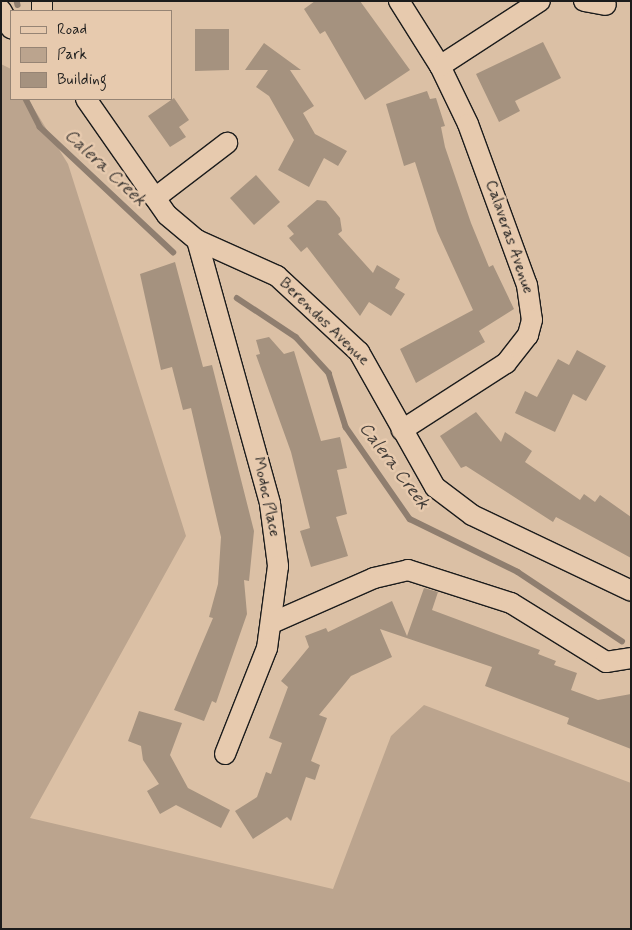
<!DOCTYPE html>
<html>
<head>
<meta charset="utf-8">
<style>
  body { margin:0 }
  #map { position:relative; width:632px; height:930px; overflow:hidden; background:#dbc0a5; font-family:Mynerve,sans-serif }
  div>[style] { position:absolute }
  .green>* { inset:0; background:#bba48e }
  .stream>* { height:5.5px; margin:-2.75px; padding:0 2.75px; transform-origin:2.75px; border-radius:2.75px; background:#8f7e6f }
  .building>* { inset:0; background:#a5927f }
  .roads { filter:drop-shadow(1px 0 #1c1c1c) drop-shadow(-1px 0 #1c1c1c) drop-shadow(0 1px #1c1c1c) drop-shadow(0 -1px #1c1c1c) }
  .minor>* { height:20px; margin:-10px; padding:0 10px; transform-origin:10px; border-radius:10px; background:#e7caae }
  span { translate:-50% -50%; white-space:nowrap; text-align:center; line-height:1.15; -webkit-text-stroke:5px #e7caae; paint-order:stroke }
  .street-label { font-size:16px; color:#1c1c1c }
  .water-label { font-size:18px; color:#443e39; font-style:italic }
  .frame { position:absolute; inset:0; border:2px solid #1c1c1c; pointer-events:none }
  .legend { position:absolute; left:10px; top:10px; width:162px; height:90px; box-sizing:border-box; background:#e7caae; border:1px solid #968474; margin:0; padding:6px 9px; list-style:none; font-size:15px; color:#1c1c1c }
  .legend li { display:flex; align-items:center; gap:10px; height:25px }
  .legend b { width:25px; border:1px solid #968474 }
</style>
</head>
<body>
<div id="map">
  <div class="green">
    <div style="clip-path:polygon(1px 64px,11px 69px,11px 99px,28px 99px,68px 164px,186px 536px,30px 818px,333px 889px,391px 736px,424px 705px,631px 783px,631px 929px,1px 929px)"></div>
  </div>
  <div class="stream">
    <div style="left:17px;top:1px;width:4px;rotate:76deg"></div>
    <div style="left:26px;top:99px;width:31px;rotate:63deg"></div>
    <div style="left:40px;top:127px;width:183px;rotate:43.2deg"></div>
    <div style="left:237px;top:298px;width:71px;rotate:33.5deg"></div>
    <div style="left:296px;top:337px;width:49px;rotate:47.5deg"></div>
    <div style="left:329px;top:373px;width:57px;rotate:72.5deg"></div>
    <div style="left:346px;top:427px;width:112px;rotate:55.2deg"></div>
    <div style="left:410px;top:519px;width:120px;rotate:26.1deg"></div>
    <div style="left:518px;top:572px;width:125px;rotate:33.6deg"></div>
  </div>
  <div class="building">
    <div style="clip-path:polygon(315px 1px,360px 1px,410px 70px,365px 100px,325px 31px,320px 34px,304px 9px)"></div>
    <div style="clip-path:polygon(195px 29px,229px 29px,229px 70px,195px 71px)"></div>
    <div style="clip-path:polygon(543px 42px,561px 78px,515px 101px,520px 111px,499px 122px,476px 74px)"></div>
    <div style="clip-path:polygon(264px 43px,301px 70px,290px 70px,314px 106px,303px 113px,315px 134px,347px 151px,338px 166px,324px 158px,309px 187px,278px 170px,294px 140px,269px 96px,256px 87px,268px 70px,245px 70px)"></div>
    <div style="clip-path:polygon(427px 91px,430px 99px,436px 98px,445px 126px,441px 127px,445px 147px,471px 223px,489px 267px,493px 265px,514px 309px,479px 331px,485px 342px,416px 383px,400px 349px,473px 310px,437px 231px,415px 162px,404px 166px,386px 104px)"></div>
    <div style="clip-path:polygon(174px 98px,189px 120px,179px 127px,186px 137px,170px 147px,148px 116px)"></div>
    <div style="clip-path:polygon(256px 175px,280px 202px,254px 225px,230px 198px)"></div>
    <div style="clip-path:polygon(317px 200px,326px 201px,340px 218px,342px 231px,338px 234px,373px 273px,377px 265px,400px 279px,395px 288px,405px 294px,391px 316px,369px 302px,360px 316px,307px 247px,301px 252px,289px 238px,294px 234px,287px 226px)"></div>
    <div style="clip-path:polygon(175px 262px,203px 367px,212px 365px,254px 531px,249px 581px,244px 580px,247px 614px,216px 703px,212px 701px,204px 721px,174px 710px,213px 618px,209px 617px,218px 584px,221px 537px,191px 408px,183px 410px,172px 367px,161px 370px,140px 274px)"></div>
    <div style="clip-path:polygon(269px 337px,284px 354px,294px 351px,321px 441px,340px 437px,347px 468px,337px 470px,347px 514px,336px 517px,348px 556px,311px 567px,300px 531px,310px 528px,291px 452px,256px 355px,260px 354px,256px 340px)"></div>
    <div style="clip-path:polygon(577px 350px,606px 366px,586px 401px,573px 394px,555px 432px,515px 413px,525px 391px,537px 397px,558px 359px,569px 365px)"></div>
    <div style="clip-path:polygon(476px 412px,501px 442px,505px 432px,532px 451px,525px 462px,580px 500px,584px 494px,595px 502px,600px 495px,631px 517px,631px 558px,556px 517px,553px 522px,466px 466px,461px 468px,440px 436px)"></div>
    <div style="clip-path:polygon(424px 588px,438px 592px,432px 610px,540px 650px,538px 654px,556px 661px,554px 665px,577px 673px,571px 690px,598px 700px,631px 694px,631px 749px,567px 724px,569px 718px,485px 686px,492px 667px,380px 629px,392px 657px,351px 676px,319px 715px,327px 718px,311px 761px,320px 765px,315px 780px,306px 777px,291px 821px,287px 817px,253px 839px,235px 811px,257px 797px,266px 772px,271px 774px,282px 743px,269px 738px,288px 687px,281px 681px,309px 647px,305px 636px,326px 628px,328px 632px,392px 601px,407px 636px)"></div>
    <div style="clip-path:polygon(139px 711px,182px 723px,170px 755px,188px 788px,230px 810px,221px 828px,176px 805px,160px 814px,147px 791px,159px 784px,143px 760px,141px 746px,128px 741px)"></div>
  </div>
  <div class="roads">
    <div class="minor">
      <div style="left:42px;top:1px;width:10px;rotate:90deg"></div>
      <div style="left:399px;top:1px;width:77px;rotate:57.8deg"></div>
      <div style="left:440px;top:66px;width:64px;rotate:64.2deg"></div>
      <div style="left:468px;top:124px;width:171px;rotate:69.9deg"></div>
      <div style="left:527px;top:285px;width:35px;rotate:82deg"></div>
      <div style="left:532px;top:320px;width:16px;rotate:105deg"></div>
      <div style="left:528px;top:335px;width:36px;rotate:128deg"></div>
      <div style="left:506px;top:363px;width:124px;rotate:147.2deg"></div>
      <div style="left:584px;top:1px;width:22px;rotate:10deg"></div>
      <div style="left:1px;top:10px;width:21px;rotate:61deg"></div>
      <div style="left:440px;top:66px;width:119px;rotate:-33deg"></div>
      <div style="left:86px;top:99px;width:141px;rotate:55.1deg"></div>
      <div style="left:167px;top:215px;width:39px;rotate:40deg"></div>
      <div style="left:197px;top:240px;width:88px;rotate:24.2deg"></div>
      <div style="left:277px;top:276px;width:112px;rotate:42.8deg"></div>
      <div style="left:359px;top:352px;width:155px;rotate:60.6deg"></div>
      <div style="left:435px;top:487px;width:46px;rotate:37.1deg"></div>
      <div style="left:472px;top:515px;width:176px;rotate:25.5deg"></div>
      <div style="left:155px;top:198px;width:91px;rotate:-37.4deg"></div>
      <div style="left:197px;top:240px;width:274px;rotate:74.5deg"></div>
      <div style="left:270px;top:504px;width:63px;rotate:82.6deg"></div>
      <div style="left:278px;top:566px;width:83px;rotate:97.6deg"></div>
      <div style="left:267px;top:648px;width:114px;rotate:111.6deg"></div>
      <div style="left:274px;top:622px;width:109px;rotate:-23.7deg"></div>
      <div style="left:374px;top:578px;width:35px;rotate:-13deg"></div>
      <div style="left:408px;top:570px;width:108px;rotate:17.8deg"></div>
      <div style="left:511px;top:603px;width:112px;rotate:31.8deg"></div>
      <div style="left:606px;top:662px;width:25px;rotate:-9deg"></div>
    </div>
  </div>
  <div class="street-label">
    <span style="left:509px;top:237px;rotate:71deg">Calaveras Avenue</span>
    <span style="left:324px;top:322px;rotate:44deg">Berendos Avenue</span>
    <span style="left:266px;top:497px;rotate:78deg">Modoc Place</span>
  </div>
  <div class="water-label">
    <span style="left:105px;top:168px;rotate:43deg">Calera Creek</span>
    <span style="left:394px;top:466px;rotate:53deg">Calera Creek</span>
  </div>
  <div class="frame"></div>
  <ul class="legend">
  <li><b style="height:6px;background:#e7caae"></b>Road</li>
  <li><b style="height:14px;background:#bba48e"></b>Park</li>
  <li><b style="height:14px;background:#a5927f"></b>Building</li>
  </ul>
</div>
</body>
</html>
